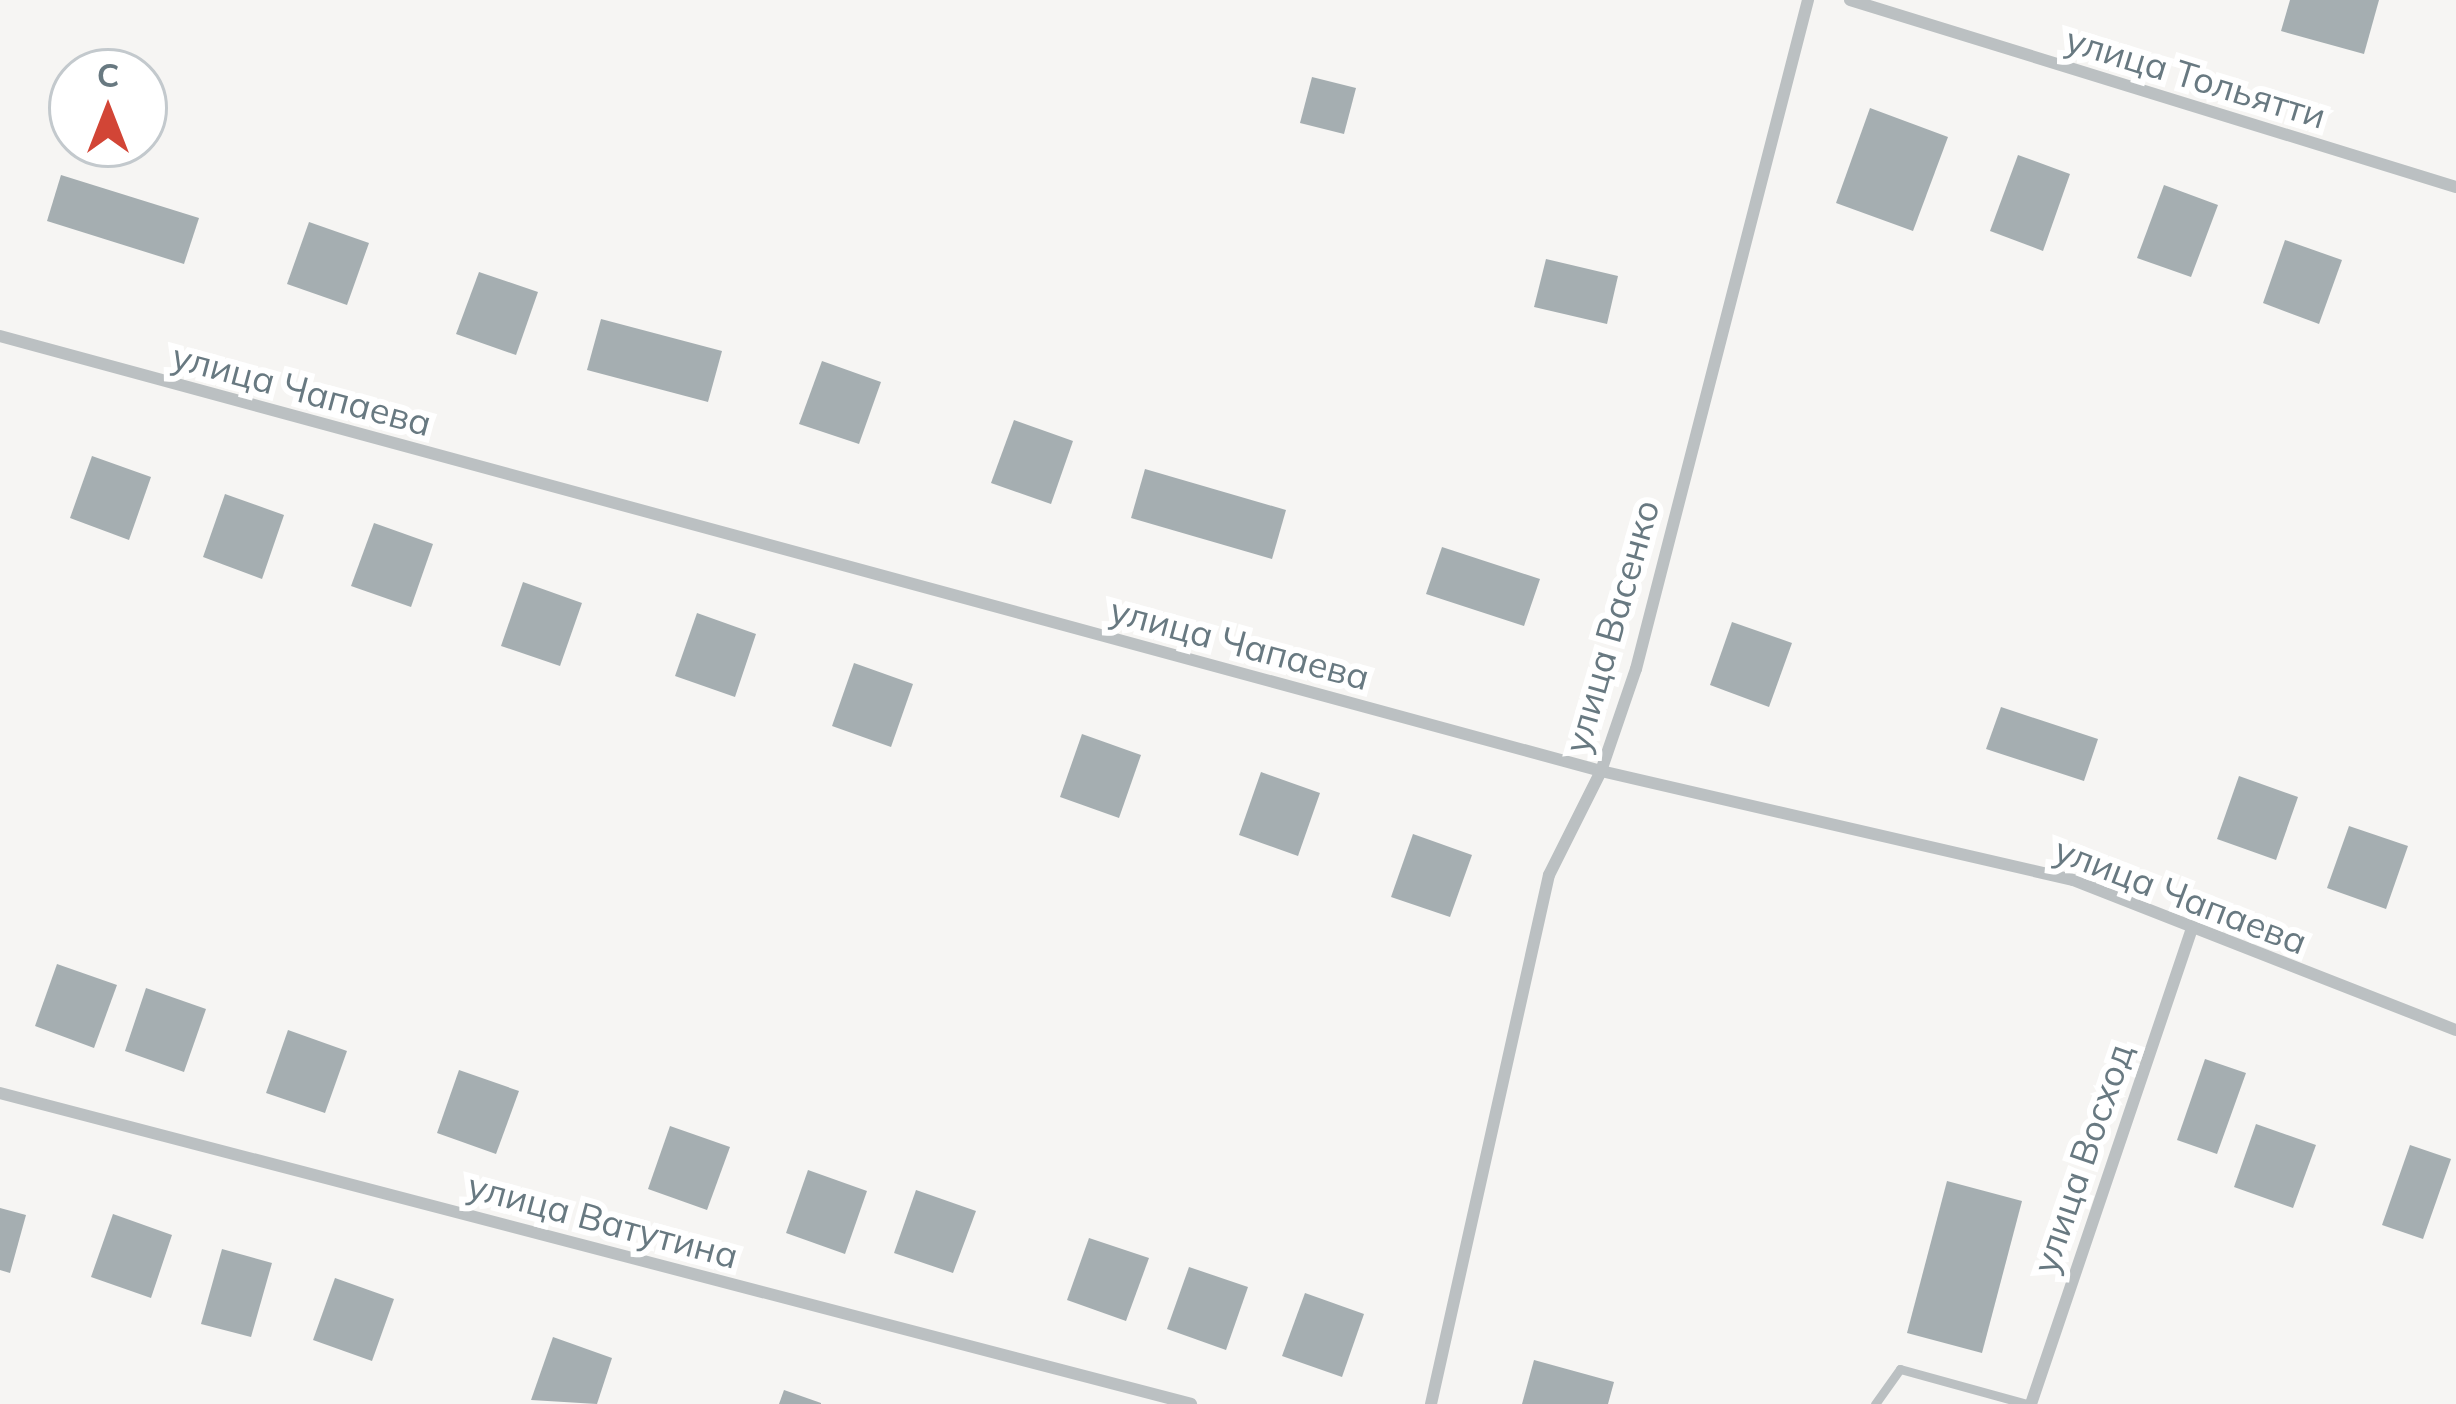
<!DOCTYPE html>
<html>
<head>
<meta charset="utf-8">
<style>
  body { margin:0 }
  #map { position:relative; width:2456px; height:1404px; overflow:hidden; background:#f6f5f3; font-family:Mulish,sans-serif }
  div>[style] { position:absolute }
  .building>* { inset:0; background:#a5aeb1 }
  .lane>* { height:9px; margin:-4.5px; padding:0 4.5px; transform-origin:4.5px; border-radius:4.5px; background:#bbc0c2 }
  .street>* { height:12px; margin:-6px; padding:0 6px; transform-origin:6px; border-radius:6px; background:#bbc0c2 }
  span { translate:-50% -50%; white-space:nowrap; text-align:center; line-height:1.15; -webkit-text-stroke:12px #fff; paint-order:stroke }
  .street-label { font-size:36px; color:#687981 }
  .north { position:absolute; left:48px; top:48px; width:120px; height:120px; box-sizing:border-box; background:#fff; border:3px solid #c3c9cd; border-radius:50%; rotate:0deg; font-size:33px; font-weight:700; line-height:48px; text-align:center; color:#687981 }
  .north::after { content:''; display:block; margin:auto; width:42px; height:54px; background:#d24536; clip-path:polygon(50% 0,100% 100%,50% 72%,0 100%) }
</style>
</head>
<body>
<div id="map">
  <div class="building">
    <div style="clip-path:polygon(2290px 0,2379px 0,2364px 54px,2281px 31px)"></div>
    <div style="clip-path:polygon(1312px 77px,1356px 88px,1344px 134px,1300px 123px)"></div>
    <div style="clip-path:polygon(1870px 108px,1948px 137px,1913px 231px,1836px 203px)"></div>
    <div style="clip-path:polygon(2018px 155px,2070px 174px,2043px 251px,1990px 231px)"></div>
    <div style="clip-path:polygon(61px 175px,199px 218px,184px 264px,47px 221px)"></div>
    <div style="clip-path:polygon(2164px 185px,2218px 205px,2191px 277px,2137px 258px)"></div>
    <div style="clip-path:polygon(309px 222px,369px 243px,347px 305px,287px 284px)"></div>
    <div style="clip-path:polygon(2285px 240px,2342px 260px,2319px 324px,2263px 303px)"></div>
    <div style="clip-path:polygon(1546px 259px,1618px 276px,1607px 324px,1534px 307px)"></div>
    <div style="clip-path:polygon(479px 272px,538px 292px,516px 355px,456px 334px)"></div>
    <div style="clip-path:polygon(601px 319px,722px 351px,708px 402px,587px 370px)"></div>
    <div style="clip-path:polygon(822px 361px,881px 382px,859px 444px,799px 424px)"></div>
    <div style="clip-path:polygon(1014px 420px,1073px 441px,1051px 504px,991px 483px)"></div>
    <div style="clip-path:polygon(92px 456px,151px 477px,129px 540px,70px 518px)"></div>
    <div style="clip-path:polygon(1145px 469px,1286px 510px,1272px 559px,1131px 518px)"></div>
    <div style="clip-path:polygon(225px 494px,284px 515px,262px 579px,203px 557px)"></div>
    <div style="clip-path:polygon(374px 523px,433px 544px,411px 607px,351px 586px)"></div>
    <div style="clip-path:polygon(1442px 547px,1540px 579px,1524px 626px,1426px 594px)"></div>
    <div style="clip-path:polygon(523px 582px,582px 603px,560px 666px,501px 646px)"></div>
    <div style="clip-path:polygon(697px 613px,756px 634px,735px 697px,675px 676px)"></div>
    <div style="clip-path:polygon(1732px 622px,1792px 643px,1769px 707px,1710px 685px)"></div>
    <div style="clip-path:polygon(854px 663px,913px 684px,891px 747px,832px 726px)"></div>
    <div style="clip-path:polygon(2001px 707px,2098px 739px,2084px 781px,1986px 749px)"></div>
    <div style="clip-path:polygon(1082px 734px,1141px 755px,1119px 818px,1060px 797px)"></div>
    <div style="clip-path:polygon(1261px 772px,1320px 793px,1298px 856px,1239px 835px)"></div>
    <div style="clip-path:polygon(2239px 776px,2298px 797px,2276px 860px,2217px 839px)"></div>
    <div style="clip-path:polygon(2349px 826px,2408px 846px,2386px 909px,2327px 888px)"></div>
    <div style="clip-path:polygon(1413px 834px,1472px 855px,1450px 917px,1391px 897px)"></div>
    <div style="clip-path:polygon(57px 964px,117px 985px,94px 1048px,35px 1026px)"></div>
    <div style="clip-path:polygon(146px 988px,206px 1009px,184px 1072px,125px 1051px)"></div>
    <div style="clip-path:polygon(288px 1030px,347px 1051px,325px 1113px,266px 1093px)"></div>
    <div style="clip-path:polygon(2205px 1059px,2246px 1073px,2217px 1154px,2177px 1140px)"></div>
    <div style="clip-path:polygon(459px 1070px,519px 1091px,496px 1154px,437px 1133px)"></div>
    <div style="clip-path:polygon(2256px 1124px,2316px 1145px,2293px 1208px,2234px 1187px)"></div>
    <div style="clip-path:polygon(670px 1126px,730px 1147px,707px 1210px,648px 1189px)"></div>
    <div style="clip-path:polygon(2410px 1145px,2451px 1159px,2423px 1239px,2382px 1225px)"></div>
    <div style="clip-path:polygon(808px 1170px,867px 1191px,845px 1254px,786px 1233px)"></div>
    <div style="clip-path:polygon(1947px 1181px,2022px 1201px,1982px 1353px,1907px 1333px)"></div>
    <div style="clip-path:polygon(916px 1190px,976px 1211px,953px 1273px,894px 1253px)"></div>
    <div style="clip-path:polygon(0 1208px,26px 1215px,10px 1273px,0 1270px)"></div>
    <div style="clip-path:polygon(113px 1214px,172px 1235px,151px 1298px,91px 1277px)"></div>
    <div style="clip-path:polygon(1089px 1238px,1149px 1258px,1126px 1321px,1067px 1300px)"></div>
    <div style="clip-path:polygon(222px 1249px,272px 1263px,251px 1337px,201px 1324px)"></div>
    <div style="clip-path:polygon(1189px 1267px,1248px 1287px,1226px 1350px,1167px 1329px)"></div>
    <div style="clip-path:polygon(335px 1278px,394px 1299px,372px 1361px,313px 1340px)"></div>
    <div style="clip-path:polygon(1305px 1293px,1364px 1314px,1342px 1377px,1282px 1356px)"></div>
    <div style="clip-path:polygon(553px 1337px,612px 1358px,597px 1404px,531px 1400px)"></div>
    <div style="clip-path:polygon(1534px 1360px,1614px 1382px,1608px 1404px,1522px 1404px)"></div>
    <div style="clip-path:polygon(784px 1390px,821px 1403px,821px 1404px,779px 1404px)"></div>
  </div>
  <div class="lane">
    <div style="left:1875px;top:1404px;width:43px;rotate:-54.5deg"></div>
    <div style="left:1900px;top:1369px;width:132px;rotate:15.4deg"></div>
  </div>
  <div class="street">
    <div style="left:1850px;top:0;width:634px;rotate:17.15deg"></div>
    <div style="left:0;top:336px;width:1659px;rotate:15.2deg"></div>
    <div style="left:1601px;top:771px;width:484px;rotate:13deg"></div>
    <div style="left:2073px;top:880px;width:411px;rotate:21.4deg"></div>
    <div style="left:0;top:1093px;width:1231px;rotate:14.63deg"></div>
    <div style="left:1431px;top:1404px;width:542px;rotate:-77.43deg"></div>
    <div style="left:1549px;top:875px;width:116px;rotate:-63.4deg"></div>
    <div style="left:1601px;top:771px;width:108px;rotate:-71.1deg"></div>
    <div style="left:1636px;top:669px;width:691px;rotate:-75.58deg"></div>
    <div style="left:2031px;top:1404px;width:498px;rotate:-71.3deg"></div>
  </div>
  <div class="street-label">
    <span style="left:2196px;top:77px;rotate:17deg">улица Тольятти</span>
    <span style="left:302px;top:389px;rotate:15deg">улица Чапаева</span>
    <span style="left:1611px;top:626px;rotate:-74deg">улица Васенко</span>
    <span style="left:1240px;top:643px;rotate:15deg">улица Чапаева</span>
    <span style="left:2181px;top:895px;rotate:21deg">улица Чапаева</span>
    <span style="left:2082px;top:1158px;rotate:-71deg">улица Восход</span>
    <span style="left:603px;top:1220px;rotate:15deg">улица Ватутина</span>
  </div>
  <div class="north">С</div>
</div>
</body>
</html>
